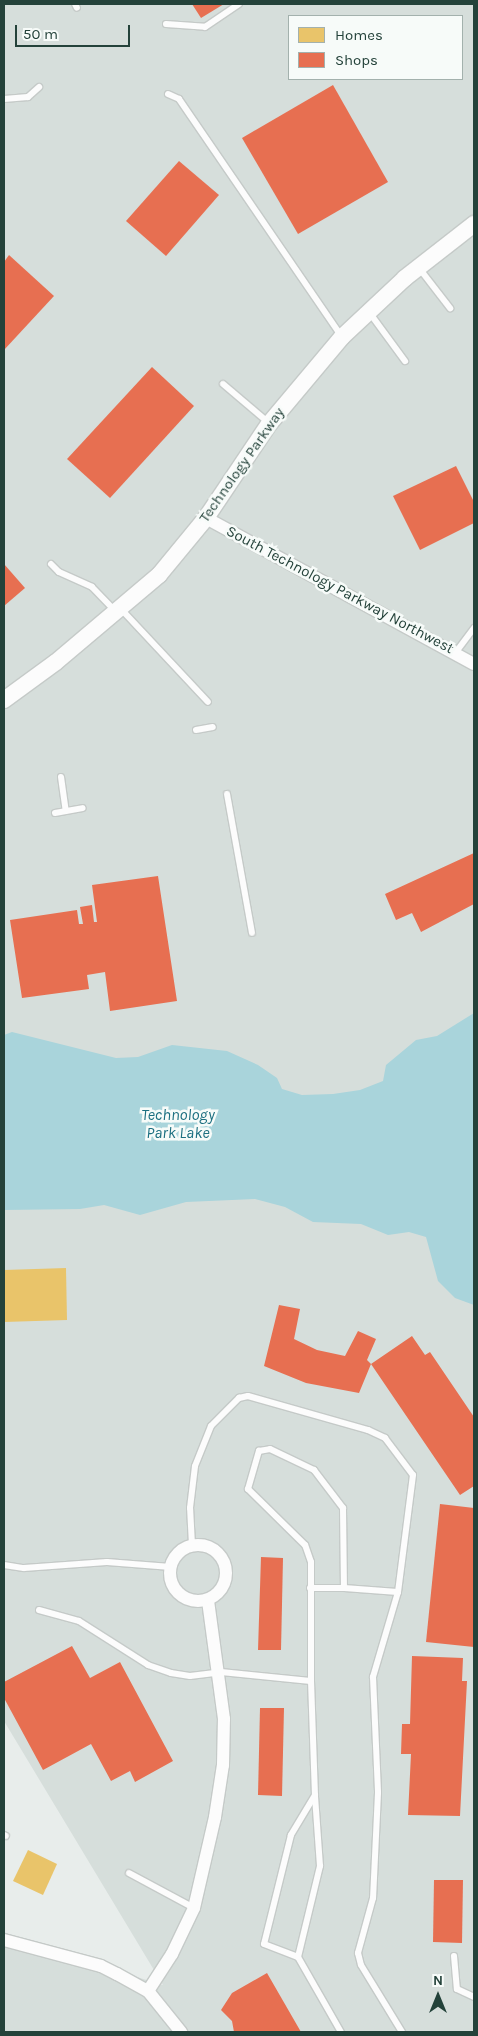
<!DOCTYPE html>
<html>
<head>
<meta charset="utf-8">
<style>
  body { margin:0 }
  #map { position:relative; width:478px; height:2036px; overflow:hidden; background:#e8edeb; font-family:Karla,sans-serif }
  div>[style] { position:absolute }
  .built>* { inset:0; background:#d6dedb }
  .water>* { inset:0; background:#a9d4db }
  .homes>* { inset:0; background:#e9c46a }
  .shops>* { inset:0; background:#e76f51 }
  .roads { filter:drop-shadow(1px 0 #c5cac8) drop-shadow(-1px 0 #c5cac8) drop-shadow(0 1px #c5cac8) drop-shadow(0 -1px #c5cac8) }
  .service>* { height:6px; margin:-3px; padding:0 3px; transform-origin:3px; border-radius:3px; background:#fcfcfc }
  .minor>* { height:12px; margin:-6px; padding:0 6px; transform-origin:6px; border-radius:6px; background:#fcfcfc }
  .minor>.ring { margin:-6px; padding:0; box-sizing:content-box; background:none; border:12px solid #fcfcfc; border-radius:50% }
  .tertiary>* { height:16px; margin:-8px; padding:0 8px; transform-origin:8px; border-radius:8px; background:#fcfcfc }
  span { translate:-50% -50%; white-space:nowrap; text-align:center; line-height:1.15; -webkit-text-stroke:5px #f7fbf9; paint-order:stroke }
  .street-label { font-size:15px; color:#24423a }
  .water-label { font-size:16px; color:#1c6f80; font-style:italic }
  .frame { position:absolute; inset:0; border:5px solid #24423a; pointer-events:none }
  .legend { position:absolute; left:288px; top:15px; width:175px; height:65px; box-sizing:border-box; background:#f7fbf9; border:1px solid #a3b1ad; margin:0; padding:6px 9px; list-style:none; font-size:15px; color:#24423a }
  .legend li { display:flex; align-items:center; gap:10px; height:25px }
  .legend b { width:25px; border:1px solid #a3b1ad }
  .north { position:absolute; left:413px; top:1971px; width:50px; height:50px; -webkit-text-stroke:4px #f7fbf9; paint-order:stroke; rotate:0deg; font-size:14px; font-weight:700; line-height:20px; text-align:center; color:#24423a }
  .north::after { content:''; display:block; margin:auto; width:18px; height:22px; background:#24423a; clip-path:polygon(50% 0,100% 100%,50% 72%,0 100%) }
  .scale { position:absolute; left:15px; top:25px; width:115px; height:22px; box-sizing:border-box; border:2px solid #24423a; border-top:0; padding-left:6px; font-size:15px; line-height:18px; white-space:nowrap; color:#24423a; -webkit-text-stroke:4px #f7fbf9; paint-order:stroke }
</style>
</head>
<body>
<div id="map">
  <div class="built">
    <div style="clip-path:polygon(evenodd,4px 4px,474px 4px,474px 2032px,4px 2032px,4px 1932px,35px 1946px,163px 1985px,4px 1721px,4px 4px,289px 16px,462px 16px,462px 79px,289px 79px,289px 16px)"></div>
  </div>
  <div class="water">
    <div style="clip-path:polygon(474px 1013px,474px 1305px,455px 1298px,438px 1281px,426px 1237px,409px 1232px,388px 1235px,361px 1224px,313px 1222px,285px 1207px,255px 1199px,186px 1202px,140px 1215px,104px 1205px,80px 1209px,4px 1210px,4px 1035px,12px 1032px,116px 1058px,138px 1057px,172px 1045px,227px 1051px,258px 1065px,277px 1078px,282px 1089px,302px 1095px,333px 1094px,360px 1090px,383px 1081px,386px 1065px,416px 1040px,437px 1036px)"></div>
  </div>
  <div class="homes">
    <div style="clip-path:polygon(66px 1268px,67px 1320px,4px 1322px,4px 1270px)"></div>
    <div style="clip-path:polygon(28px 1850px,57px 1864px,43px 1895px,13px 1881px)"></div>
  </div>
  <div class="shops">
    <div style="clip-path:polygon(192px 4px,224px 4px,201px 18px)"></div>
    <div style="clip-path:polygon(333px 85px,388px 182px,298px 234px,242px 138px)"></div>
    <div style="clip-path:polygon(179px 161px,219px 195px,166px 256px,126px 221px)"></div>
    <div style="clip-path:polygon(9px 255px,54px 296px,4px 350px,4px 262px)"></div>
    <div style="clip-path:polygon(152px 367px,194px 406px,110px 498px,67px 459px)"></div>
    <div style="clip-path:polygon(456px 466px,474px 502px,474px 523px,420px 550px,393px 496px)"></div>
    <div style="clip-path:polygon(4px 564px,25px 588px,4px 606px)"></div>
    <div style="clip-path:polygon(474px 853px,474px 904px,421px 932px,412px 913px,396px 920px,385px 894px)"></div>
    <div style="clip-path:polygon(158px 876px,177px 1001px,110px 1011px,105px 972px,87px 975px,89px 989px,22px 998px,10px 920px,77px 910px,79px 924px,83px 924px,80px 907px,92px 905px,94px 922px,97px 922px,92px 885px)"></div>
    <div style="clip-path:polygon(279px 1305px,300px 1309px,294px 1339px,317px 1350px,345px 1356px,358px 1331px,376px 1339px,367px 1360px,371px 1364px,412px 1336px,425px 1355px,430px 1352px,474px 1417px,474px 1486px,460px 1495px,371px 1364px,359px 1393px,306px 1383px,264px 1366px)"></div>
    <div style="clip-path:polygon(440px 1504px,474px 1508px,474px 1647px,426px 1642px)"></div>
    <div style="clip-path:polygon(261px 1557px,283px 1558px,281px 1650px,258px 1650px)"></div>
    <div style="clip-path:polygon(72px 1646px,90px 1678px,120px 1662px,173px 1761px,135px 1782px,130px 1771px,111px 1781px,91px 1744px,43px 1770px,4px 1698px,4px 1682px)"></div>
    <div style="clip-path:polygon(412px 1656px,463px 1658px,462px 1681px,467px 1681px,460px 1816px,408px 1815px,411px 1754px,401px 1754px,402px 1724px,410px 1724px)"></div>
    <div style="clip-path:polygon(260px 1708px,284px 1708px,282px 1796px,258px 1795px)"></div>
    <div style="clip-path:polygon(434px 1880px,463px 1880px,462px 1943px,433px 1942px)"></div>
    <div style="clip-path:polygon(267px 1973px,301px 2032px,234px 2032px,232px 2021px,221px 2010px,232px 1993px)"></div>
  </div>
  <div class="roads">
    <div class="service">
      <div style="left:75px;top:4px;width:4px;rotate:63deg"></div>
      <div style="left:166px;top:24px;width:39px;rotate:4deg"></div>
      <div style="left:205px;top:27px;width:41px;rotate:-34.1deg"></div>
      <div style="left:168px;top:94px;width:12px;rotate:24deg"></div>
      <div style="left:179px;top:99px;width:288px;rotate:55.6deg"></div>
      <div style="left:4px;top:99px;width:24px;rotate:-5deg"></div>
      <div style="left:28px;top:97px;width:15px;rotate:-42deg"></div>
      <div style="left:419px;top:268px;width:51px;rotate:52.2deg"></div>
      <div style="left:369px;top:312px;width:61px;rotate:53.7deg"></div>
      <div style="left:223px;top:384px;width:60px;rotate:40.3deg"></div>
      <div style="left:51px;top:564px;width:11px;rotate:45deg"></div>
      <div style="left:59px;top:572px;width:36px;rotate:24deg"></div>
      <div style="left:92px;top:587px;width:33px;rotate:46deg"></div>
      <div style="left:121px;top:609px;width:127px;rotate:46.9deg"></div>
      <div style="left:456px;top:652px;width:30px;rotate:-53deg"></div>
      <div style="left:196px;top:730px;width:17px;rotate:-10deg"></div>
      <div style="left:61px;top:777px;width:34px;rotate:82deg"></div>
      <div style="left:227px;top:794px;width:141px;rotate:79.8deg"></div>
      <div style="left:55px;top:813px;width:28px;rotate:-10deg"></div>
      <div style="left:192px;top:1545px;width:37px;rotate:-93deg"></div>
      <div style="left:190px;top:1508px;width:42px;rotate:-83.2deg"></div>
      <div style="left:195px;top:1466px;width:43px;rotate:-68.2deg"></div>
      <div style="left:211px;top:1426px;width:40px;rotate:-45deg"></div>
      <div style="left:239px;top:1398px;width:9px;rotate:-13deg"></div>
      <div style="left:248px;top:1396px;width:125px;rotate:15.8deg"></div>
      <div style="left:368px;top:1430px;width:19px;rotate:25deg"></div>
      <div style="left:385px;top:1438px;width:46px;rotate:52.9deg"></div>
      <div style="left:413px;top:1475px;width:118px;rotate:97.3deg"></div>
      <div style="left:398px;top:1592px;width:89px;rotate:106.4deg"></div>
      <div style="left:373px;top:1677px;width:116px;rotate:87.5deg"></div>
      <div style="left:378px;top:1793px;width:105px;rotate:92.7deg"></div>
      <div style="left:373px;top:1898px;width:57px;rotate:105.3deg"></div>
      <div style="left:358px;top:1953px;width:12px;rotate:76deg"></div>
      <div style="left:361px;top:1965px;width:79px;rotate:58.5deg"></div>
      <div style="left:4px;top:1565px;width:20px;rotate:9deg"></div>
      <div style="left:24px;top:1568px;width:83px;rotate:-4.1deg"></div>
      <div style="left:107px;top:1562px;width:64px;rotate:4.5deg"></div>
      <div style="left:310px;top:1588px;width:34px"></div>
      <div style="left:39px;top:1610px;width:41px;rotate:15.4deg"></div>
      <div style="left:79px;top:1621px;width:82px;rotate:32.5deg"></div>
      <div style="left:148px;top:1665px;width:24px;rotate:19deg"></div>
      <div style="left:171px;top:1673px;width:19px;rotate:9deg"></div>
      <div style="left:190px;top:1676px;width:31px;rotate:-7deg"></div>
      <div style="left:221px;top:1672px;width:90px;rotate:5.7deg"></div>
      <div style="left:311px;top:1681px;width:114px;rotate:88deg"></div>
      <div style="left:315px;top:1795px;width:47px;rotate:121deg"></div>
      <div style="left:291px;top:1835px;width:112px;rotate:103.9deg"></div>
      <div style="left:264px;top:1944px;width:36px;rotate:21deg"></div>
      <div style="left:298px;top:1957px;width:86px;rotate:60.2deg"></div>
      <div style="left:311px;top:1681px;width:119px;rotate:-90deg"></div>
      <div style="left:311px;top:1562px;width:18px;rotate:-109deg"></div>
      <div style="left:305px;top:1545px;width:80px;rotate:-135.5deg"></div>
      <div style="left:248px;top:1489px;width:40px;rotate:-74deg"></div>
      <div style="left:259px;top:1451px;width:11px;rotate:-10deg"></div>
      <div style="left:270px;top:1449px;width:49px;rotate:25.5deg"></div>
      <div style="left:314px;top:1470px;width:48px;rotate:52.7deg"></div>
      <div style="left:343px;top:1508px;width:80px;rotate:89.3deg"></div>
      <div style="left:344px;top:1588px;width:54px;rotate:4.2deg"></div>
      <div style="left:4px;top:1835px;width:2px;rotate:27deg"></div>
      <div style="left:129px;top:1873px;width:74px;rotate:28.3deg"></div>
      <div style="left:454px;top:1956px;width:33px;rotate:85deg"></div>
      <div style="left:457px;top:1989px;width:19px;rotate:25deg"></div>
      <div style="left:298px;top:1957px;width:94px;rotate:-76.4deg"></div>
      <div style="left:320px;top:1866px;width:69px;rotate:-94.1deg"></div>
    </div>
    <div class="minor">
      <div style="left:206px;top:518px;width:305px;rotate:28.6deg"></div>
      <div class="ring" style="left:170px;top:1545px;width:44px;height:44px"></div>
      <div style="left:4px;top:1940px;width:100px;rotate:15deg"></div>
      <div style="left:101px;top:1966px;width:18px;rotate:27deg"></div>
      <div style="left:117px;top:1974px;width:35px;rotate:29deg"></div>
      <div style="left:148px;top:1991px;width:53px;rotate:51.2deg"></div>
      <div style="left:148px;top:1991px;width:44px;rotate:-57deg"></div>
      <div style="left:172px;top:1954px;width:51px;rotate:-64.4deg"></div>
      <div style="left:194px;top:1908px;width:93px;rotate:-77deg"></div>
      <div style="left:215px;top:1817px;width:53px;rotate:-81.3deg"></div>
      <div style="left:223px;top:1765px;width:46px;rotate:-88.8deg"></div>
      <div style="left:224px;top:1719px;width:120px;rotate:-97.7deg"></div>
    </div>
    <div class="tertiary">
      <div style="left:4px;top:700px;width:64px;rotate:-36.2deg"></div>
      <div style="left:56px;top:662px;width:135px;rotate:-40.2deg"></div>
      <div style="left:159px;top:575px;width:74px;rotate:-50.5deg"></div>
      <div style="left:206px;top:518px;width:113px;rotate:-56.2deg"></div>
      <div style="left:269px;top:424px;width:114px;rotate:-50deg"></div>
      <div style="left:342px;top:337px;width:86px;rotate:-43.1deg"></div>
      <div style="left:405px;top:278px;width:88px;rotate:-38deg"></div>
    </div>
  </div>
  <div class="street-label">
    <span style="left:242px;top:465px;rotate:-55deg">Technology Parkway</span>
    <span style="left:340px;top:590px;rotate:28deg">South Technology Parkway Northwest</span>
  </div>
  <div class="water-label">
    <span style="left:178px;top:1124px">Technology<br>Park Lake</span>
  </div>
  <div class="frame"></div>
  <ul class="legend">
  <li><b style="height:14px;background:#e9c46a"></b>Homes</li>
  <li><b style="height:14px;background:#e76f51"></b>Shops</li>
  </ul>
  <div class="north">N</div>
  <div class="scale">50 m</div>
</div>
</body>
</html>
